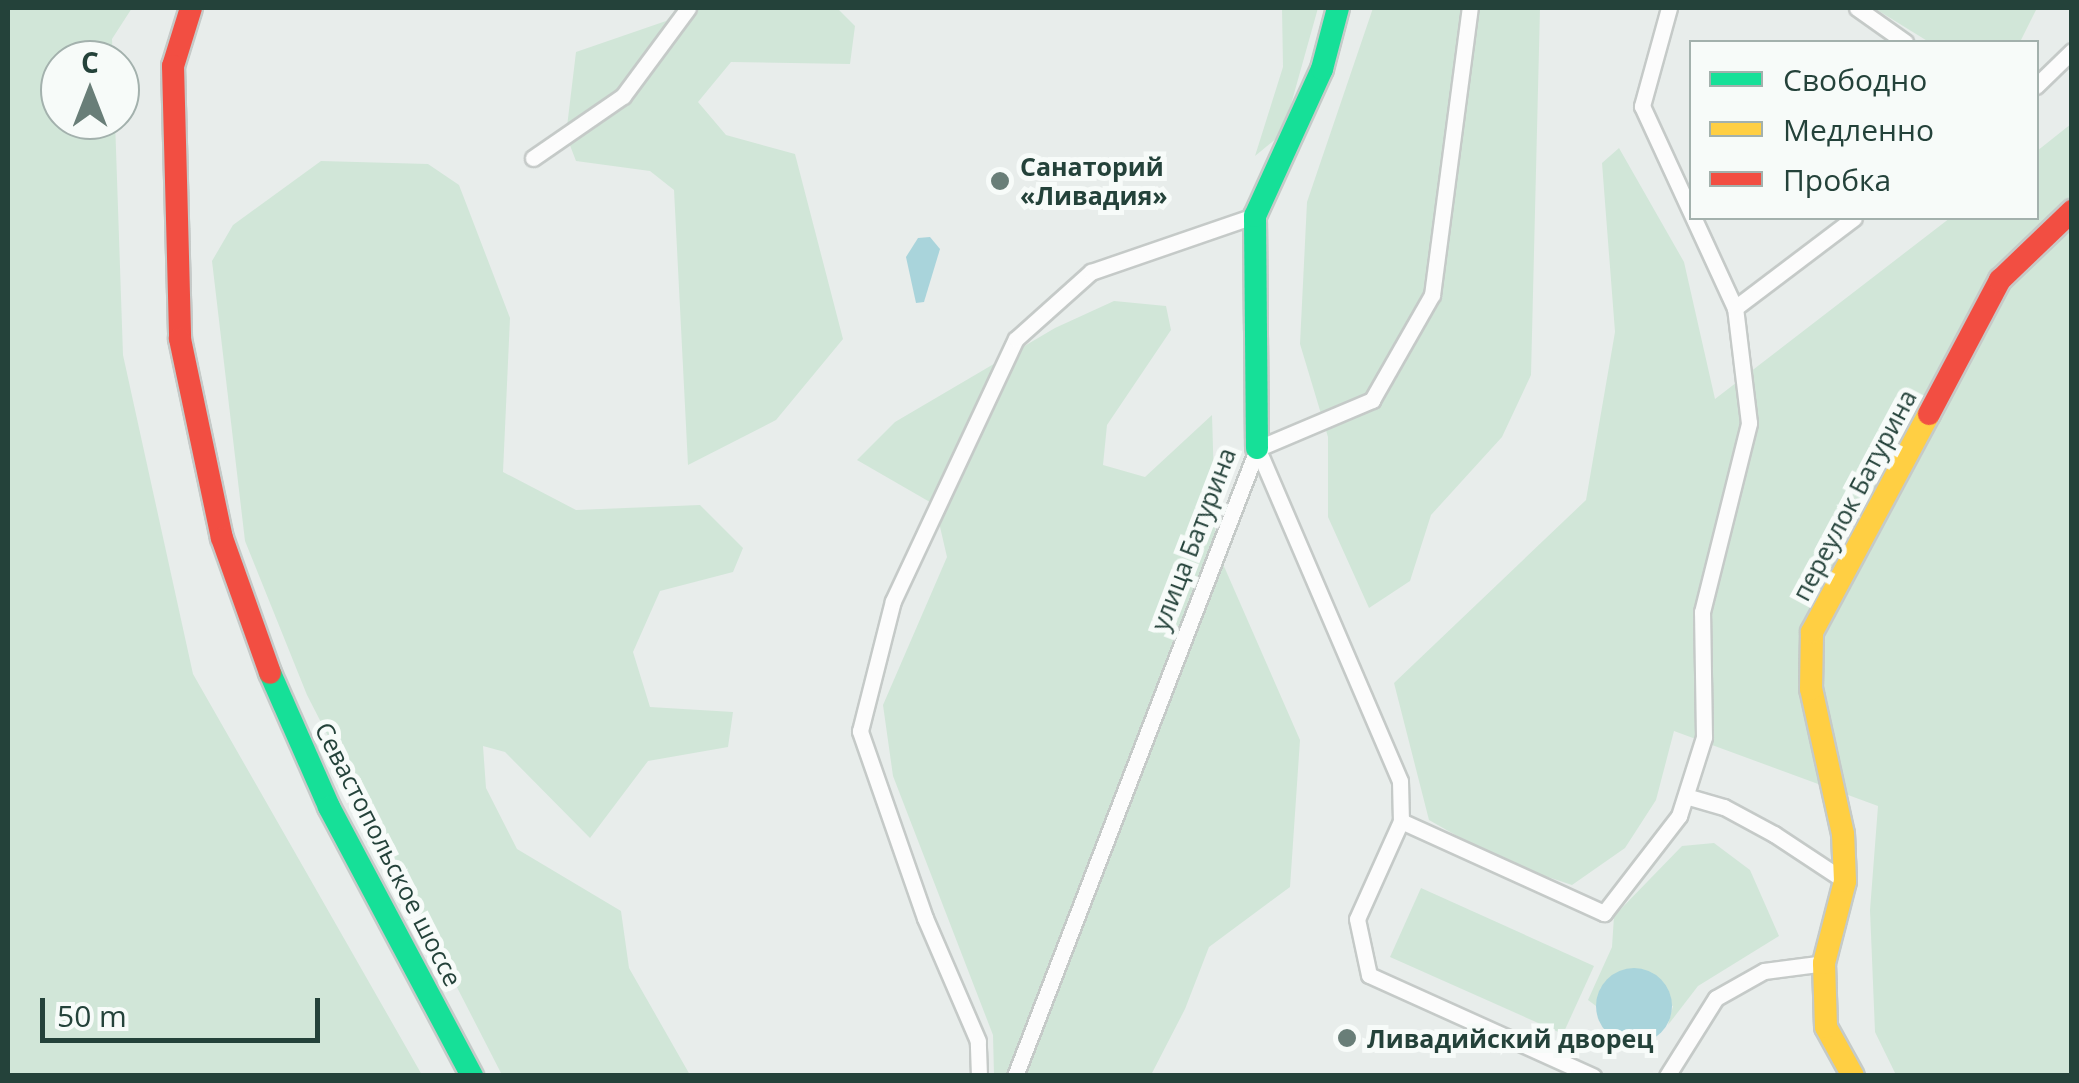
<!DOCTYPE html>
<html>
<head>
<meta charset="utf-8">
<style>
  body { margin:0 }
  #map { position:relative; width:2079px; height:1083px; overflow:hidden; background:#e8edeb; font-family:"Open Sans",sans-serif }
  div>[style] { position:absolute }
  .green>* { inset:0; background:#d1e6d8 }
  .water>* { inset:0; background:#a9d4db }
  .round { border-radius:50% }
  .roads { filter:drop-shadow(2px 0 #c5cac8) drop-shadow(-2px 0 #c5cac8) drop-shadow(0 2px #c5cac8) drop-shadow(0 -2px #c5cac8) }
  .lane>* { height:15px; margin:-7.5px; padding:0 7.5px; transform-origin:7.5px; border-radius:7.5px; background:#fcfcfc }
  .fast>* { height:22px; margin:-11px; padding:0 11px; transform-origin:11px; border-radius:11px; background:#16e098 }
  .slow>* { height:22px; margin:-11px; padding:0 11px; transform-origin:11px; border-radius:11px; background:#ffcf43 }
  .jam>* { height:22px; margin:-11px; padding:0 11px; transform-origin:11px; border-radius:11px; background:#f24e42 }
  .dots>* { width:28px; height:28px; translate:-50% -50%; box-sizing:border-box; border:5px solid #f7fbf9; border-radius:50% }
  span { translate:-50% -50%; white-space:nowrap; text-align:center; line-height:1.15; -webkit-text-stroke:10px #f7fbf9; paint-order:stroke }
  .poi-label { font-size:25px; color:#24423a; font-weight:700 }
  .left { translate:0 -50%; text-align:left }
  .street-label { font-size:25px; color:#24423a }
  .frame { position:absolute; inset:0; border:10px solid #24423a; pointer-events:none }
  .legend { position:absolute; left:1689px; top:40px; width:350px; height:180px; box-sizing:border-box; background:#f7fbf9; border:2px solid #a3b1ad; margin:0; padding:12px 18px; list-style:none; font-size:30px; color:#24423a }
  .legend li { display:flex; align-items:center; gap:20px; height:50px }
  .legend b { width:50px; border:2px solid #a3b1ad }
  .north { position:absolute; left:40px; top:40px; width:100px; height:100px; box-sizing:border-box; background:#f7fbf9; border:2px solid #a3b1ad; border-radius:50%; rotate:0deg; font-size:28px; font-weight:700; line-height:40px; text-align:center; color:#24423a }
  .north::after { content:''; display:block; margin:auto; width:35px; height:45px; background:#697e78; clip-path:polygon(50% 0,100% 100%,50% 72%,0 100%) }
  .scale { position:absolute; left:40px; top:998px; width:280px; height:45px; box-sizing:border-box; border:5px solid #24423a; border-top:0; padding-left:12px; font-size:30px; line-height:35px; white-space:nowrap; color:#24423a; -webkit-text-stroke:8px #f7fbf9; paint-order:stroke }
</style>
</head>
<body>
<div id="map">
  <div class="green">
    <div style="clip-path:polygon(8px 8px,132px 8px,112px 39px,113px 60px,60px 60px,60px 120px,115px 120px,123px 355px,193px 674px,422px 1075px,8px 1075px)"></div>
    <div style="clip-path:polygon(677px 8px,837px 8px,855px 26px,850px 64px,731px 62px,698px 102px,726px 135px,795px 154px,843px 339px,776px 420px,688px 465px,674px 190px,650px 171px,576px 161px,566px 135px,576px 52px,666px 21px)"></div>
    <div style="clip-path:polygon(1282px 8px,1318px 8px,1283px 133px,1255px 156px,1283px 67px)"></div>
    <div style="clip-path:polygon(1373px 8px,1540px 8px,1531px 375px,1502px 437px,1431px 515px,1410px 581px,1369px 608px,1328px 517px,1328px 437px,1300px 344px,1307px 202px)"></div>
    <div style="clip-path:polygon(1874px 8px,2037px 8px,2020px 42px,1929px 42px)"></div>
    <div style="clip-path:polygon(2071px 124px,2071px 1075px,1896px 1075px,1875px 1032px,1870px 910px,1878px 806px,1674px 731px,1656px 800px,1625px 848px,1572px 885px,1503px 862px,1429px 820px,1394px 683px,1586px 500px,1615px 332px,1602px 163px,1619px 148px,1684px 262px,1715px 399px,1950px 218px,2036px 218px,2037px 151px)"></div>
    <div style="clip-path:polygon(321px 161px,428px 164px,459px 185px,510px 318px,503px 472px,576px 510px,700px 505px,743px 548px,733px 572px,660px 591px,633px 652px,650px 707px,733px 712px,728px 747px,648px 761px,590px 838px,505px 752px,483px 746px,486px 788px,517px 849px,621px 911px,629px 968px,690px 1075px,502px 1075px,307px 695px,245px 541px,212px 261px,233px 225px)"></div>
    <div style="clip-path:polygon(1114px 301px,1166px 306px,1171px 330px,1107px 425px,1103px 465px,1145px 477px,1212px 415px,1216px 548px,1300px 740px,1290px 887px,1209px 947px,1185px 1009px,1151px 1075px,994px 1075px,993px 1035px,893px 776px,883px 705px,947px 557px,935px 505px,857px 460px,895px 422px,1055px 328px)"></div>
    <div style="clip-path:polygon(1714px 843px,1750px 870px,1779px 936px,1698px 986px,1668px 1025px,1673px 1006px,1601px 987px,1596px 1006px,1588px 1000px,1612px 947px,1614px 916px,1682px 846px)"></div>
    <div style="clip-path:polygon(1421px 888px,1594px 966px,1563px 1034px,1390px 957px)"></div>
  </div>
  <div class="water">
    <div style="clip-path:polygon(930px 237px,940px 249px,924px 302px,916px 303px,906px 257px,918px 238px)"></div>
    <div class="round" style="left:1596px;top:968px;width:76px;height:76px"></div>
  </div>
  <div class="roads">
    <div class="lane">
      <div style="left:1669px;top:8px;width:102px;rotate:105.4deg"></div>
      <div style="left:1642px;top:106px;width:222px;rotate:65.3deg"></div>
      <div style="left:1735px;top:308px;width:149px;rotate:-37.1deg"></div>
      <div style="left:1857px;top:8px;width:59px;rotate:35.3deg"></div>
      <div style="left:2036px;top:86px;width:50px;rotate:-44.2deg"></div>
      <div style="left:533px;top:158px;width:109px;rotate:-34.6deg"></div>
      <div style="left:623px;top:96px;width:109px;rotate:-53.5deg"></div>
      <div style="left:1261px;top:447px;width:121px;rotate:-22.9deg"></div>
      <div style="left:1372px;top:400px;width:121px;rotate:-60.3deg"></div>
      <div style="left:1432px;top:295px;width:290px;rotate:-82.5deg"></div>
      <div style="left:1259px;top:452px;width:358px;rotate:66.8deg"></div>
      <div style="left:1400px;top:781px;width:40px;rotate:88.6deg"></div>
      <div style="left:1401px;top:821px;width:107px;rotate:114.2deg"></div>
      <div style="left:1357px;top:919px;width:57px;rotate:77.9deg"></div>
      <div style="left:1369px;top:975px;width:246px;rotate:24.3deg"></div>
      <div style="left:1689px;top:797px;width:36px;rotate:16deg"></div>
      <div style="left:1724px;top:807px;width:57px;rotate:28.4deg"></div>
      <div style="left:1774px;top:834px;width:78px;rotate:33.5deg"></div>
      <div style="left:1401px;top:821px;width:223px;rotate:24.4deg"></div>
      <div style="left:1604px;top:913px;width:123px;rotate:-52.3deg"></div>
      <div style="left:1679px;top:816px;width:83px;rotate:-72.4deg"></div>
      <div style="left:1704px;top:737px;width:125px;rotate:-90.9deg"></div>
      <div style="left:1702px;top:612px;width:195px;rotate:-76deg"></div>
      <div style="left:1749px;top:423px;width:116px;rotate:-96.9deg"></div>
      <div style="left:979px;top:1076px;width:35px;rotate:-92deg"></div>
      <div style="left:978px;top:1041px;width:134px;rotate:-113.3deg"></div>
      <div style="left:925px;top:918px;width:198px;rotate:-109.2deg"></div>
      <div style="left:860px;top:731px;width:134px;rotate:-75.8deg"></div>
      <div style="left:893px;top:601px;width:289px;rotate:-64.9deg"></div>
      <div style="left:1016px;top:339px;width:101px;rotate:-41.8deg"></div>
      <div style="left:1091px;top:272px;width:166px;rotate:-19deg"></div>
      <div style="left:1015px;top:1076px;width:669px;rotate:-68.88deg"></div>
      <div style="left:1667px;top:1076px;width:92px;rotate:-57.9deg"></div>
      <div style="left:1716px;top:998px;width:55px;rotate:-29.4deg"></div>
      <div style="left:1764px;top:971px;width:54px;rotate:-7.4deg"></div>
    </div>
    <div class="fast">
      <div style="left:1257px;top:448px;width:232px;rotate:-90.5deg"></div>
      <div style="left:1255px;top:216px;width:162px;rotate:-65.5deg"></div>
      <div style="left:1322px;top:69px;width:63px;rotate:-75.3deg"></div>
      <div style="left:270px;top:673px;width:146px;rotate:66.2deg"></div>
      <div style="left:329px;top:807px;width:305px;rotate:62deg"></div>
    </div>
    <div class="slow">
      <div style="left:1853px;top:1076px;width:56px;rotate:-118.9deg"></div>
      <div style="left:1826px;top:1027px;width:64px;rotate:-91.8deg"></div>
      <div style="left:1824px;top:963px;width:85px;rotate:-75.6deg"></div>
      <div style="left:1845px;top:881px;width:47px;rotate:-92.4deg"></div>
      <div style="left:1843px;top:834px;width:148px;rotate:-102.4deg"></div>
      <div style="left:1811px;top:689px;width:57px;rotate:-89deg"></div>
      <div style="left:1812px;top:632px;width:247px;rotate:-61.8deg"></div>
    </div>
    <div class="jam">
      <div style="left:191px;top:8px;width:61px;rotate:107.2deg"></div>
      <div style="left:173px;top:66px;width:273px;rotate:88.5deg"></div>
      <div style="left:180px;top:339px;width:203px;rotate:78.1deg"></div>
      <div style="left:222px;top:538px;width:143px;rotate:70.4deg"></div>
      <div style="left:1929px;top:414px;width:152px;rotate:-62.1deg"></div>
      <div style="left:2000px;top:280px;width:100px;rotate:-43.8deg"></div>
    </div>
  </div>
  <div class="dots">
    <div style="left:1000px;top:181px;background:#697e78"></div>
    <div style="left:1347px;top:1038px;background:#697e78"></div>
  </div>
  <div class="poi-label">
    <span class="left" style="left:1020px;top:181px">Санаторий<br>«Ливадия»</span>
    <span class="left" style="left:1367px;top:1038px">Ливадийский дворец</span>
  </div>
  <div class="street-label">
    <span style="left:1854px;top:495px;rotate:-62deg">переулок Батурина</span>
    <span style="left:1193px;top:539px;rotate:-69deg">улица Батурина</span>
    <span style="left:389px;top:854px;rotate:63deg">Севастопольское шоссе</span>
  </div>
  <div class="frame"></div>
  <ul class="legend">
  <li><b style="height:12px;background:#16e098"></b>Свободно</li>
  <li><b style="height:12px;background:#ffcf43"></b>Медленно</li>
  <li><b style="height:12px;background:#f24e42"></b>Пробка</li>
  </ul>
  <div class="north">С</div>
  <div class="scale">50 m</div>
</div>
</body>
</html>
